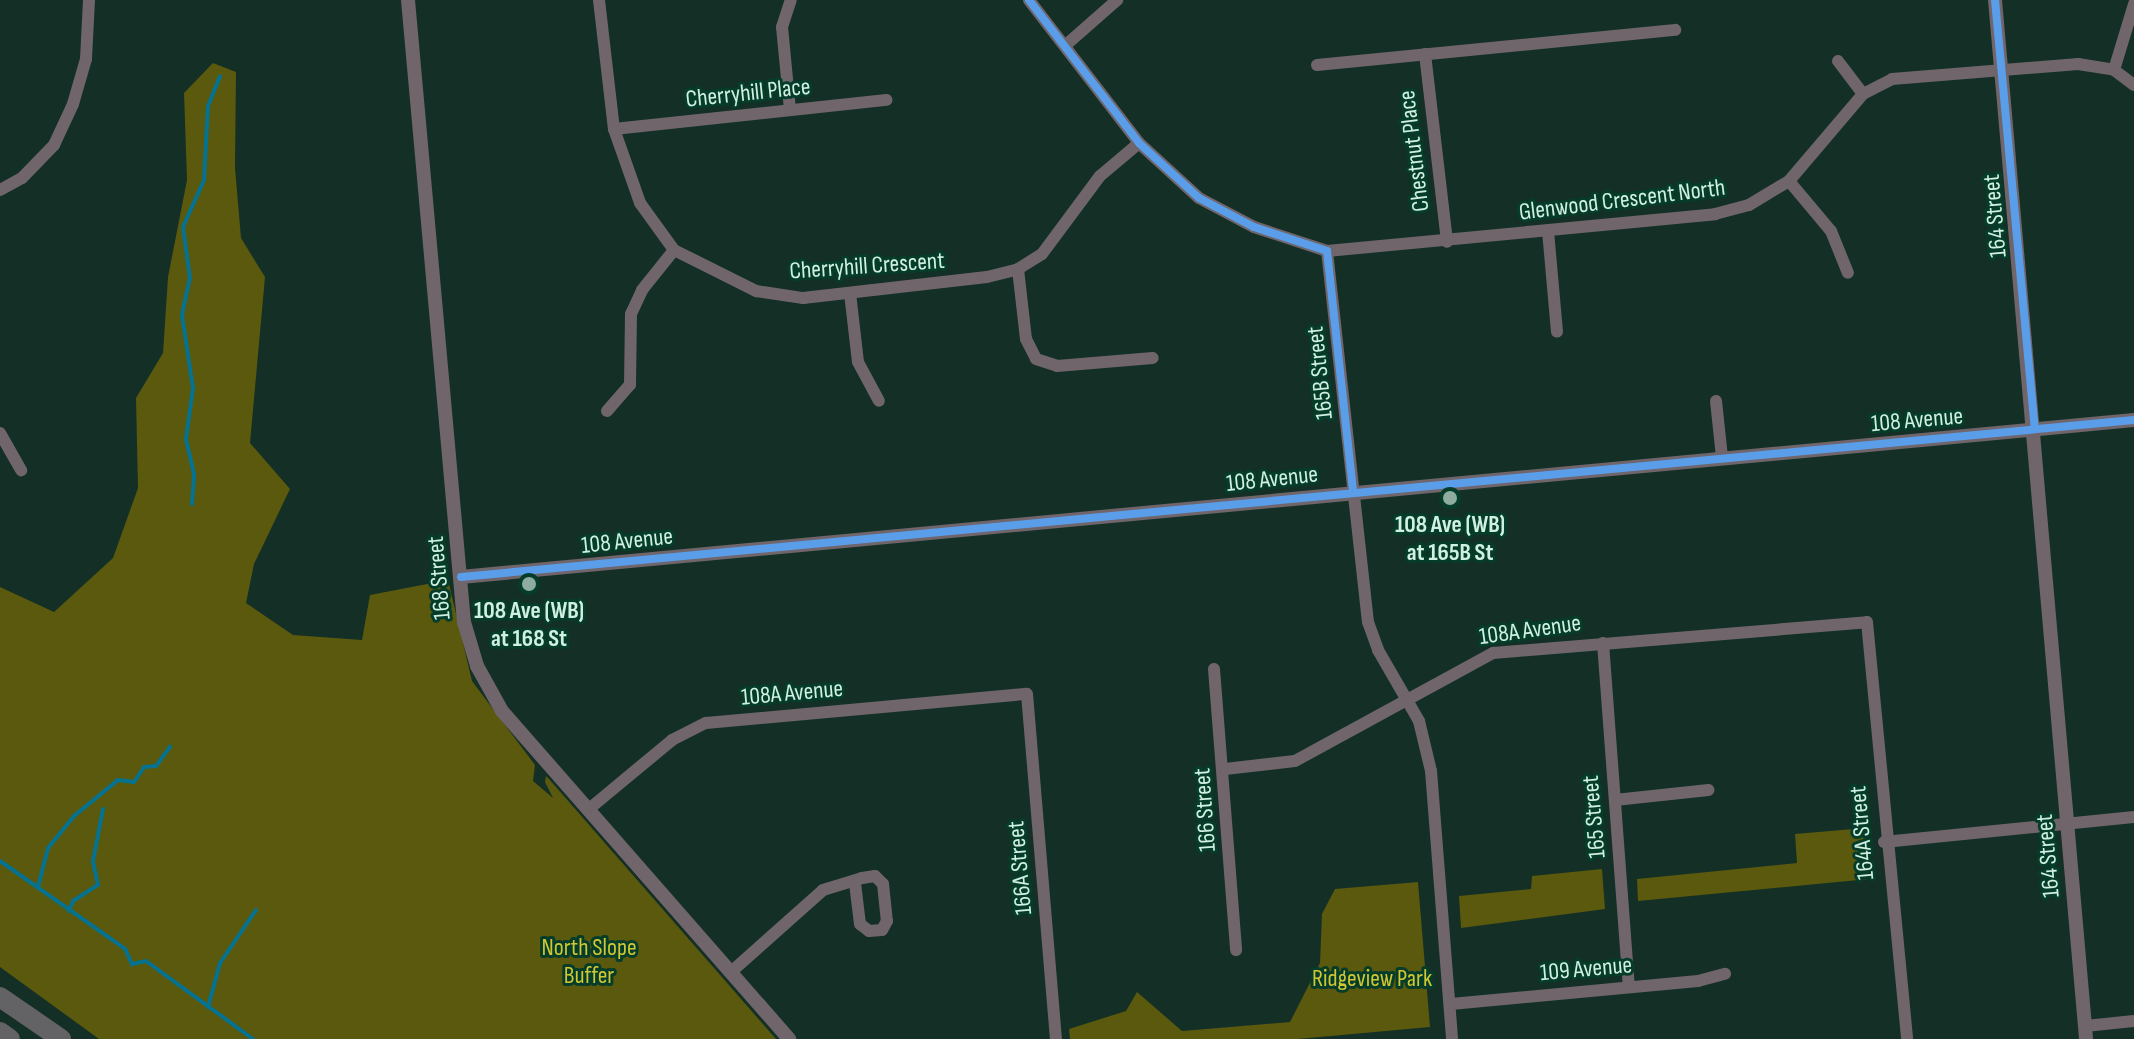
<!DOCTYPE html>
<html>
<head>
<meta charset="utf-8">
<style>
  body { margin:0 }
  #map { position:relative; width:2134px; height:1039px; overflow:hidden; background:#132f26; font-family:"Sofia Sans Condensed",sans-serif }
  div>[style] { position:absolute }
  .green>* { inset:0; background:#5a590d }
  .stream>* { height:4px; margin:-2px; padding:0 2px; transform-origin:2px; border-radius:2px; background:#047290 }
  .minor>* { height:12px; margin:-6px; padding:0 6px; transform-origin:6px; border-radius:6px; background:#6f656b }
  .tertiary>* { height:14px; margin:-7px; padding:0 7px; transform-origin:7px; border-radius:7px; background:#6f656b }
  .trunk>* { height:20px; margin:-10px; padding:0 10px; transform-origin:10px; border-radius:10px; background:#636265 }
  .cycleway>* { height:8px; margin:-4px; padding:0 4px; transform-origin:4px; border-radius:4px; background:#5a9eea }
  .dots>* { width:22px; height:22px; translate:-50% -50%; box-sizing:border-box; border:4px solid #063c2a; border-radius:50% }
  span { translate:-50% -50%; white-space:nowrap; text-align:center; line-height:1.15; -webkit-text-stroke:6px #063c2a; paint-order:stroke }
  .street-label { font-size:24px; color:#d0f0e1 }
  .poi-label { font-size:24px; color:#d0f0e1; font-weight:700 }
  .park-label { font-size:24px; color:#d1c732 }
</style>
</head>
<body>
<div id="map">
  <div class="green">
    <div style="clip-path:polygon(213px 63px,236px 72px,235px 168px,241px 238px,265px 277px,250px 443px,290px 489px,254px 564px,246px 603px,293px 635px,362px 640px,370px 595px,448px 580px,472px 681px,535px 765px,533px 781px,553px 798px,545px 782px,546px 776px,549px 779px,776px 1039px,99px 1039px,0 967px,0 587px,54px 612px,113px 558px,138px 488px,136px 398px,163px 353px,168px 277px,187px 180px,184px 93px)"></div>
    <div style="clip-path:polygon(1865px 828px,1869px 879px,1638px 901px,1637px 879px,1797px 863px,1795px 834px)"></div>
    <div style="clip-path:polygon(1602px 869px,1605px 909px,1461px 928px,1459px 896px,1531px 889px,1532px 876px)"></div>
    <div style="clip-path:polygon(1418px 882px,1430px 1027px,1298px 1039px,1070px 1039px,1069px 1029px,1126px 1011px,1137px 992px,1182px 1031px,1290px 1022px,1320px 963px,1322px 914px,1335px 889px)"></div>
  </div>
  <div class="stream">
    <div style="left:192px;top:504px;width:30px;rotate:-86deg"></div>
    <div style="left:194px;top:474px;width:36px;rotate:-103deg"></div>
    <div style="left:186px;top:439px;width:51px;rotate:-82.2deg"></div>
    <div style="left:193px;top:388px;width:74px;rotate:-98.6deg"></div>
    <div style="left:182px;top:315px;width:38px;rotate:-78deg"></div>
    <div style="left:190px;top:278px;width:51px;rotate:-97.8deg"></div>
    <div style="left:183px;top:227px;width:51px;rotate:-65.9deg"></div>
    <div style="left:204px;top:180px;width:74px;rotate:-86.9deg"></div>
    <div style="left:208px;top:106px;width:32px;rotate:-68deg"></div>
    <div style="left:0;top:861px;width:153px;rotate:35.1deg"></div>
    <div style="left:125px;top:949px;width:17px;rotate:65deg"></div>
    <div style="left:132px;top:964px;width:14px;rotate:-12deg"></div>
    <div style="left:146px;top:961px;width:132px;rotate:36.1deg"></div>
    <div style="left:38px;top:887px;width:40px;rotate:-75.6deg"></div>
    <div style="left:48px;top:848px;width:41px;rotate:-50.9deg"></div>
    <div style="left:74px;top:816px;width:57px;rotate:-39.3deg"></div>
    <div style="left:118px;top:780px;width:16px;rotate:7deg"></div>
    <div style="left:134px;top:782px;width:18px;rotate:-56deg"></div>
    <div style="left:144px;top:767px;width:12px;rotate:-5deg"></div>
    <div style="left:156px;top:766px;width:24px;rotate:-54deg"></div>
    <div style="left:69px;top:911px;width:11px;rotate:-68deg"></div>
    <div style="left:73px;top:901px;width:30px;rotate:-33deg"></div>
    <div style="left:98px;top:885px;width:25px;rotate:-102deg"></div>
    <div style="left:93px;top:861px;width:53px;rotate:-79.1deg"></div>
    <div style="left:208px;top:1007px;width:46px;rotate:-74.7deg"></div>
    <div style="left:220px;top:963px;width:64px;rotate:-55.8deg"></div>
  </div>
  <div class="minor">
    <div style="left:599px;top:0;width:130px;rotate:83.4deg"></div>
    <div style="left:614px;top:129px;width:78px;rotate:70.6deg"></div>
    <div style="left:640px;top:203px;width:58px;rotate:54.1deg"></div>
    <div style="left:674px;top:250px;width:92px;rotate:26.6deg"></div>
    <div style="left:756px;top:291px;width:48px;rotate:8.5deg"></div>
    <div style="left:803px;top:298px;width:185px;rotate:-6.5deg"></div>
    <div style="left:987px;top:277px;width:32px;rotate:-14deg"></div>
    <div style="left:1018px;top:269px;width:28px;rotate:-32deg"></div>
    <div style="left:1042px;top:254px;width:97px;rotate:-53.4deg"></div>
    <div style="left:1100px;top:176px;width:51px;rotate:-40.2deg"></div>
    <div style="left:1029px;top:0;width:180px;rotate:52.4deg"></div>
    <div style="left:1139px;top:143px;width:81px;rotate:42.5deg"></div>
    <div style="left:1199px;top:198px;width:62px;rotate:27.8deg"></div>
    <div style="left:1254px;top:227px;width:77px;rotate:18.2deg"></div>
    <div style="left:1327px;top:251px;width:390px;rotate:-5.4deg"></div>
    <div style="left:1715px;top:214px;width:35px;rotate:-15deg"></div>
    <div style="left:1749px;top:205px;width:47px;rotate:-31deg"></div>
    <div style="left:1789px;top:181px;width:114px;rotate:-49.6deg"></div>
    <div style="left:1863px;top:94px;width:33px;rotate:-27deg"></div>
    <div style="left:1892px;top:79px;width:187px;rotate:-4.6deg"></div>
    <div style="left:2078px;top:64px;width:36px;rotate:9deg"></div>
    <div style="left:2114px;top:70px;width:25px;rotate:37deg"></div>
    <div style="left:1067px;top:44px;width:67px;rotate:-41.3deg"></div>
    <div style="left:1425px;top:54px;width:189px;rotate:83.3deg"></div>
    <div style="left:1838px;top:61px;width:41px;rotate:52.9deg"></div>
    <div style="left:1317px;top:65px;width:360px;rotate:-5.6deg"></div>
    <div style="left:2114px;top:70px;width:69px;rotate:-73.1deg"></div>
    <div style="left:790px;top:110px;width:83px;rotate:-95.5deg"></div>
    <div style="left:782px;top:27px;width:28px;rotate:-72deg"></div>
    <div style="left:614px;top:129px;width:274px;rotate:-6.1deg"></div>
    <div style="left:1789px;top:181px;width:65px;rotate:50deg"></div>
    <div style="left:1831px;top:231px;width:45px;rotate:68deg"></div>
    <div style="left:0;top:190px;width:25px;rotate:-29deg"></div>
    <div style="left:22px;top:178px;width:46px;rotate:-45.9deg"></div>
    <div style="left:54px;top:145px;width:45px;rotate:-65.1deg"></div>
    <div style="left:73px;top:104px;width:47px;rotate:-73.9deg"></div>
    <div style="left:86px;top:59px;width:59px;rotate:-87.1deg"></div>
    <div style="left:1548px;top:231px;width:101px;rotate:84.9deg"></div>
    <div style="left:1327px;top:251px;width:373px;rotate:83.7deg"></div>
    <div style="left:1368px;top:622px;width:30px;rotate:70deg"></div>
    <div style="left:1378px;top:650px;width:82px;rotate:60deg"></div>
    <div style="left:1419px;top:721px;width:51px;rotate:76.5deg"></div>
    <div style="left:1431px;top:771px;width:269px;rotate:85.5deg"></div>
    <div style="left:1018px;top:269px;width:70px;rotate:83.5deg"></div>
    <div style="left:1026px;top:339px;width:22px;rotate:63deg"></div>
    <div style="left:1036px;top:359px;width:22px;rotate:18deg"></div>
    <div style="left:1057px;top:366px;width:96px;rotate:-4.8deg"></div>
    <div style="left:850px;top:293px;width:69px;rotate:83.4deg"></div>
    <div style="left:858px;top:362px;width:44px;rotate:61.7deg"></div>
    <div style="left:1716px;top:401px;width:56px;rotate:83.9deg"></div>
    <div style="left:607px;top:411px;width:35px;rotate:-49deg"></div>
    <div style="left:630px;top:385px;width:71px;rotate:-89.2deg"></div>
    <div style="left:631px;top:314px;width:26px;rotate:-65deg"></div>
    <div style="left:642px;top:290px;width:51px;rotate:-51.3deg"></div>
    <div style="left:0;top:433px;width:43px;rotate:60.4deg"></div>
    <div style="left:1603px;top:643px;width:345px;rotate:85.7deg"></div>
    <div style="left:1214px;top:669px;width:282px;rotate:85.5deg"></div>
    <div style="left:1225px;top:769px;width:70px;rotate:-6.5deg"></div>
    <div style="left:1295px;top:761px;width:226px;rotate:-28.6deg"></div>
    <div style="left:1493px;top:653px;width:375px;rotate:-4.7deg"></div>
    <div style="left:1867px;top:622px;width:419px;rotate:84.5deg"></div>
    <div style="left:1615px;top:800px;width:94px;rotate:-6.1deg"></div>
    <div style="left:589px;top:809px;width:108px;rotate:-39.7deg"></div>
    <div style="left:672px;top:740px;width:38px;rotate:-27deg"></div>
    <div style="left:706px;top:723px;width:322px;rotate:-5.2deg"></div>
    <div style="left:1027px;top:694px;width:346px;rotate:85.2deg"></div>
    <div style="left:1884px;top:842px;width:251px;rotate:-5.7deg"></div>
    <div style="left:731px;top:972px;width:123px;rotate:-41.7deg"></div>
    <div style="left:823px;top:890px;width:41px;rotate:-17.1deg"></div>
    <div style="left:862px;top:878px;width:13px;rotate:-9deg"></div>
    <div style="left:875px;top:876px;width:11px;rotate:45deg"></div>
    <div style="left:883px;top:884px;width:37px;rotate:84deg"></div>
    <div style="left:887px;top:921px;width:10px;rotate:119deg"></div>
    <div style="left:882px;top:930px;width:13px;rotate:176deg"></div>
    <div style="left:869px;top:931px;width:11px;rotate:-142deg"></div>
    <div style="left:860px;top:924px;width:41px;rotate:-97deg"></div>
    <div style="left:1451px;top:1004px;width:248px;rotate:-5.3deg"></div>
    <div style="left:1698px;top:981px;width:28px;rotate:-15deg"></div>
    <div style="left:2085px;top:1026px;width:49px;rotate:-5.8deg"></div>
  </div>
  <div class="tertiary">
    <div style="left:408px;top:0;width:625px;rotate:84.86deg"></div>
    <div style="left:464px;top:622px;width:46px;rotate:73.5deg"></div>
    <div style="left:477px;top:666px;width:51px;rotate:60.9deg"></div>
    <div style="left:502px;top:711px;width:436px;rotate:48.8deg"></div>
    <div style="left:1995px;top:0;width:1043px;rotate:84.99deg"></div>
    <div style="left:461px;top:577px;width:1680px;rotate:-5.36deg"></div>
  </div>
  <div class="trunk">
    <div style="left:0;top:997px;width:74px;rotate:34.5deg"></div>
    <div style="left:0;top:1032px;width:12px;rotate:35deg"></div>
  </div>
  <div class="cycleway">
    <div style="left:1029px;top:0;width:180px;rotate:52.4deg"></div>
    <div style="left:1139px;top:143px;width:81px;rotate:42.5deg"></div>
    <div style="left:1199px;top:198px;width:62px;rotate:27.8deg"></div>
    <div style="left:1254px;top:227px;width:77px;rotate:18.2deg"></div>
    <div style="left:1327px;top:251px;width:242px;rotate:83.8deg"></div>
    <div style="left:1995px;top:0;width:431px;rotate:84.7deg"></div>
    <div style="left:461px;top:577px;width:1680px;rotate:-5.36deg"></div>
  </div>
  <div class="dots">
    <div style="left:1450px;top:498px;background:#8eaca0"></div>
    <div style="left:529px;top:584px;background:#8eaca0"></div>
  </div>
  <div class="street-label">
    <span style="left:748px;top:93px;rotate:-6deg">Cherryhill Place</span>
    <span style="left:1414px;top:151px;rotate:-97deg">Chestnut Place</span>
    <span style="left:1622px;top:200px;rotate:-7deg">Glenwood Crescent North</span>
    <span style="left:1995px;top:216px;rotate:-95deg">164 Street</span>
    <span style="left:867px;top:266px;rotate:-4deg">Cherryhill Crescent</span>
    <span style="left:1320px;top:373px;rotate:-96deg">165B Street</span>
    <span style="left:1917px;top:420px;rotate:-5deg">108 Avenue</span>
    <span style="left:1272px;top:479px;rotate:-6deg">108 Avenue</span>
    <span style="left:627px;top:541px;rotate:-6deg">108 Avenue</span>
    <span style="left:439px;top:578px;rotate:-95deg">168 Street</span>
    <span style="left:1530px;top:630px;rotate:-8deg">108A Avenue</span>
    <span style="left:792px;top:693px;rotate:-5deg">108A Avenue</span>
    <span style="left:1205px;top:810px;rotate:-94deg">166 Street</span>
    <span style="left:1594px;top:817px;rotate:-95deg">165 Street</span>
    <span style="left:1862px;top:833px;rotate:-95deg">164A Street</span>
    <span style="left:2048px;top:856px;rotate:-95deg">164 Street</span>
    <span style="left:1020px;top:868px;rotate:-95deg">166A Street</span>
    <span style="left:1586px;top:969px;rotate:-5deg">109 Avenue</span>
  </div>
  <div class="poi-label">
    <span style="left:1450px;top:539px">108 Ave (WB)<br>at 165B St</span>
    <span style="left:529px;top:625px">108 Ave (WB)<br>at 168 St</span>
  </div>
  <div class="park-label">
    <span style="left:589px;top:962px">North Slope<br>Buffer</span>
    <span style="left:1372px;top:979px">Ridgeview Park</span>
  </div>
</div>
</body>
</html>
